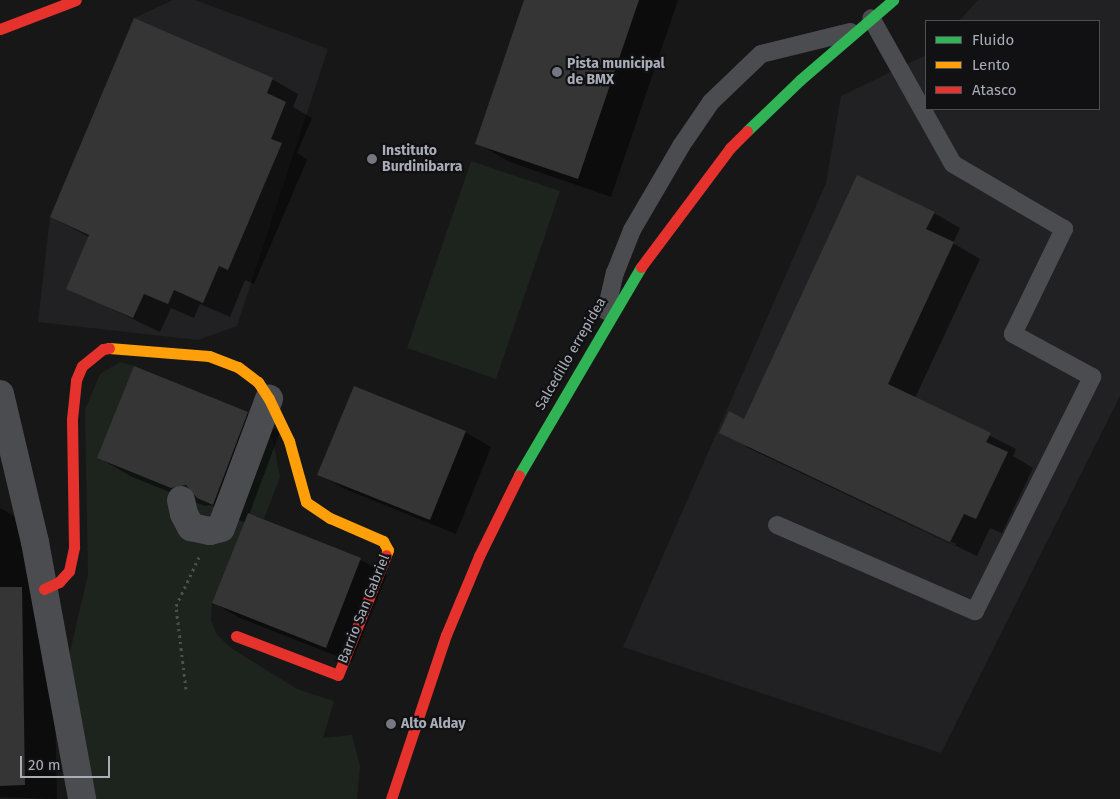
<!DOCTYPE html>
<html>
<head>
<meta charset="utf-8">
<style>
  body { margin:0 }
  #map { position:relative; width:1120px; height:799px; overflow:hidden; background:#171717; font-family:"Fira Sans",sans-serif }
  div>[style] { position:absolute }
  .built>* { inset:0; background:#212123 }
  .green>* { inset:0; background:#1d241e }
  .shadow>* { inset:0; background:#0007 }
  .building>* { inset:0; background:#353536 }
  .path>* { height:3px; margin-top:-1.5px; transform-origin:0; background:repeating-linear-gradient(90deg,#4d4e52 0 2.5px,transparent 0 6.5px) }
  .lane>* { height:18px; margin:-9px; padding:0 9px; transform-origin:9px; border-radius:9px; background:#4b4c50 }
  .street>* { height:28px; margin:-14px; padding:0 14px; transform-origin:14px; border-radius:14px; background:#4b4c50 }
  .fast>* { height:11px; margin:-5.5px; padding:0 5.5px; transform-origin:5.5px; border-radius:5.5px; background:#30b455 }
  .slow>* { height:11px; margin:-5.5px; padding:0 5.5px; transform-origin:5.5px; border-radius:5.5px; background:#ff9f0a }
  .jam>* { height:11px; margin:-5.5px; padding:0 5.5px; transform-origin:5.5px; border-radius:5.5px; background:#e5322d }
  .dots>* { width:14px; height:14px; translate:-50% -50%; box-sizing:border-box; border:2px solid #111113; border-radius:50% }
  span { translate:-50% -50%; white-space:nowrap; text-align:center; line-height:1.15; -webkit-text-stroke:4.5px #111113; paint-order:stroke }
  .poi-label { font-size:14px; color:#a8adb8; font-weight:700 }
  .left { translate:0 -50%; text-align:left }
  .street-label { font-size:14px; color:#a8adb8 }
  .legend { position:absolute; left:925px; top:20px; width:175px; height:90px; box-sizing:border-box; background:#111113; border:1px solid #4d4f55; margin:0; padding:6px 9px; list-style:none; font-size:15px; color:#a8adb8 }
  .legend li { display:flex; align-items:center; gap:10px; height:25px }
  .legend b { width:25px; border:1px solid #4d4f55 }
  .scale { position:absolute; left:20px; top:756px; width:90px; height:22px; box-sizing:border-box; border:2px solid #a8adb8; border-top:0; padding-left:6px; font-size:15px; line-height:18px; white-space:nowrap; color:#a8adb8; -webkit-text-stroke:4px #111113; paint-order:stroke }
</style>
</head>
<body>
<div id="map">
  <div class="built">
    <div style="clip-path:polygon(173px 0,195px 0,328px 49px,237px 326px,198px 340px,38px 322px,50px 217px,134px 18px)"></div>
    <div style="clip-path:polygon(978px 0,1120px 0,1120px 396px,941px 753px,623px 647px,826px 183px,841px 96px,926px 55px,926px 109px,1099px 109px,1099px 21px,959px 21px)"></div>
  </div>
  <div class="green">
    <div style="clip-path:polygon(471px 161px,560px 191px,496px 379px,407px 348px)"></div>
    <div style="clip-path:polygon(120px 362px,134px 366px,98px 458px,236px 514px,269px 437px,273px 441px,280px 477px,264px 519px,248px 513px,212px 603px,211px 620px,217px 635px,231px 648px,297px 689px,334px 701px,323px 738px,352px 735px,360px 766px,357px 799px,96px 799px,68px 660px,88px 575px,85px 410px,100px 374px)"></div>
  </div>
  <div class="shadow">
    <div style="clip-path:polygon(526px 0,678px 0,611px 197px,510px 162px,477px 143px)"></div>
    <div style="clip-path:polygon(272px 79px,298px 94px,293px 107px,312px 118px,297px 153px,307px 160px,254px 284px,245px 280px,230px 317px,200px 304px,194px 318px,171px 308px,160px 332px,68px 288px,89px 237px,51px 217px)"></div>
    <div style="clip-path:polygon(evenodd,934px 213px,960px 228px,953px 243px,980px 259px,915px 398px,1016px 449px,1013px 456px,1033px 468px,1002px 533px,990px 528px,977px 556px,720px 433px,744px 420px,934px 213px,746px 444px,956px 544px,955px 546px,746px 447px,746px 444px)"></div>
    <div style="clip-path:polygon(247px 413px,280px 432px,249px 515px,361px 560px,387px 575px,352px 662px,240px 618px,214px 603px,245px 523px,211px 505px,205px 506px,132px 477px,99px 458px)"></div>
    <div style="clip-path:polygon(465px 432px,491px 447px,456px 534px,345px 489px,319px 474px)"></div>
    <div style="clip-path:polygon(0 508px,31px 526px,52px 565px,57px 799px,0 797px)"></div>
  </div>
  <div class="building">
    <div style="clip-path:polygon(524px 0,639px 0,578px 179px,475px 144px)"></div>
    <div style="clip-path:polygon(134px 18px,273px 78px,267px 93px,286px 102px,271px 139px,282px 143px,228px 270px,219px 266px,203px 303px,174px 290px,168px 304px,144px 294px,133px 318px,66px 289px,89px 235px,50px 217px)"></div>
    <div style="clip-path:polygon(857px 175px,935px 212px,926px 229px,954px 242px,888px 384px,991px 433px,986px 442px,1008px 452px,976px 519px,964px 514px,950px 542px,719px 433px,729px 411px,744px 419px)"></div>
    <div style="clip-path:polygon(134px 366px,248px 412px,213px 505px,197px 498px,186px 485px,171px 488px,97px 458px)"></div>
    <div style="clip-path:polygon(354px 386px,466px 431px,430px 520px,317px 475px)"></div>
    <div style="clip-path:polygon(248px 513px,361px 558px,326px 648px,212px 603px)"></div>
    <div style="clip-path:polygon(0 587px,22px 587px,25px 785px,0 786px)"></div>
  </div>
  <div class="path">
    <div style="left:186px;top:689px;width:84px;rotate:-96.9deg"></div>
    <div style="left:176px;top:606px;width:54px;rotate:-64.9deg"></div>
  </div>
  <div class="lane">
    <div style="left:606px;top:311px;width:39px;rotate:-77deg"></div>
    <div style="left:615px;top:273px;width:46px;rotate:-68.4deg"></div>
    <div style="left:632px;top:230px;width:97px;rotate:-59.7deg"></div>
    <div style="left:681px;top:146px;width:53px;rotate:-55.7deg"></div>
    <div style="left:711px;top:102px;width:69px;rotate:-43.8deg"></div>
    <div style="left:761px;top:54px;width:92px;rotate:-13.9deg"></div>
    <div style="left:777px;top:525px;width:216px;rotate:23.5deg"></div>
    <div style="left:975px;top:611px;width:262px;rotate:-63.4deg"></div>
    <div style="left:1092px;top:377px;width:90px;rotate:-151.4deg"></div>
    <div style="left:1013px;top:334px;width:117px;rotate:-64.1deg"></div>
    <div style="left:1064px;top:229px;width:129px;rotate:-149.6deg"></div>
    <div style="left:953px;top:164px;width:167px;rotate:-119.3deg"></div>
  </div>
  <div class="street">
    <div style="left:0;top:394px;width:152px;rotate:76.7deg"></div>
    <div style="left:35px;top:542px;width:261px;rotate:79.6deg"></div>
    <div style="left:181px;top:500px;width:14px;rotate:78deg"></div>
    <div style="left:184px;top:514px;width:15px;rotate:62deg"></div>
    <div style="left:191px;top:527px;width:19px;rotate:12deg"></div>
    <div style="left:210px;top:531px;width:11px;rotate:-15deg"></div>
    <div style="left:221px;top:528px;width:138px;rotate:-69.6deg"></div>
  </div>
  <div class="fast">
    <div style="left:747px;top:131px;width:74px;rotate:-43.9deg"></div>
    <div style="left:800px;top:80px;width:123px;rotate:-40.7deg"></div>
    <div style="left:519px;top:475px;width:241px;rotate:-59.6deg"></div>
  </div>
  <div class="slow">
    <div style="left:109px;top:348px;width:100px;rotate:4.6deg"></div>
    <div style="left:209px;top:356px;width:31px;rotate:21deg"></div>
    <div style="left:238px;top:367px;width:25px;rotate:37deg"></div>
    <div style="left:258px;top:382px;width:20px;rotate:57deg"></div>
    <div style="left:269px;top:399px;width:47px;rotate:64.5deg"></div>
    <div style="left:289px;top:441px;width:63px;rotate:74.4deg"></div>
    <div style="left:306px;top:502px;width:29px;rotate:34deg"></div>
    <div style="left:330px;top:518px;width:58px;rotate:23.5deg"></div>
    <div style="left:383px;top:541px;width:10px;rotate:61deg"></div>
    <div style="left:388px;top:550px;width:5px;rotate:112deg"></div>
  </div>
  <div class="jam">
    <div style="left:0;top:29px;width:81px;rotate:-20.9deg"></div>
    <div style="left:641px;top:267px;width:149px;rotate:-53.2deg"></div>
    <div style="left:730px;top:148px;width:24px;rotate:-45deg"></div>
    <div style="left:44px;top:589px;width:17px;rotate:-25deg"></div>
    <div style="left:59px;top:582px;width:15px;rotate:-48deg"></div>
    <div style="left:69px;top:571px;width:25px;rotate:-78deg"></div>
    <div style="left:74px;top:547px;width:128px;rotate:-90.9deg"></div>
    <div style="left:72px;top:419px;width:39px;rotate:-84deg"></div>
    <div style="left:76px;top:380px;width:15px;rotate:-67deg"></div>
    <div style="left:82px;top:366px;width:27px;rotate:-39deg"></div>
    <div style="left:103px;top:349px;width:6px;rotate:-9deg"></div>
    <div style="left:236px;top:636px;width:109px;rotate:20.9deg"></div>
    <div style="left:338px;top:675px;width:129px;rotate:-68.2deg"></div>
    <div style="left:391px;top:799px;width:173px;rotate:-71.5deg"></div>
    <div style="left:446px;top:635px;width:86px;rotate:-67.3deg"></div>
    <div style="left:479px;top:556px;width:90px;rotate:-63.7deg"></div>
  </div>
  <div class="dots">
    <div style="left:557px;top:72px;background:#757880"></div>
    <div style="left:372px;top:159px;background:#757880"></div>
    <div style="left:391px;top:724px;background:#757880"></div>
  </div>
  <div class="poi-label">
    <span class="left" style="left:567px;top:72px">Pista municipal<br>de BMX</span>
    <span class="left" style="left:382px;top:159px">Instituto<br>Burdinibarra</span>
    <span class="left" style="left:401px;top:724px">Alto Alday</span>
  </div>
  <div class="street-label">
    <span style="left:571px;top:354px;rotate:-60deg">Salcedillo errepidea</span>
    <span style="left:364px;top:609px;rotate:-68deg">Barrio San Gabriel</span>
  </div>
  <ul class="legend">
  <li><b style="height:6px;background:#30b455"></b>Fluido</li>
  <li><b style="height:6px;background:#ff9f0a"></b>Lento</li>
  <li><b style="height:6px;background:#e5322d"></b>Atasco</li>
  </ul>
  <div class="scale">20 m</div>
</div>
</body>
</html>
